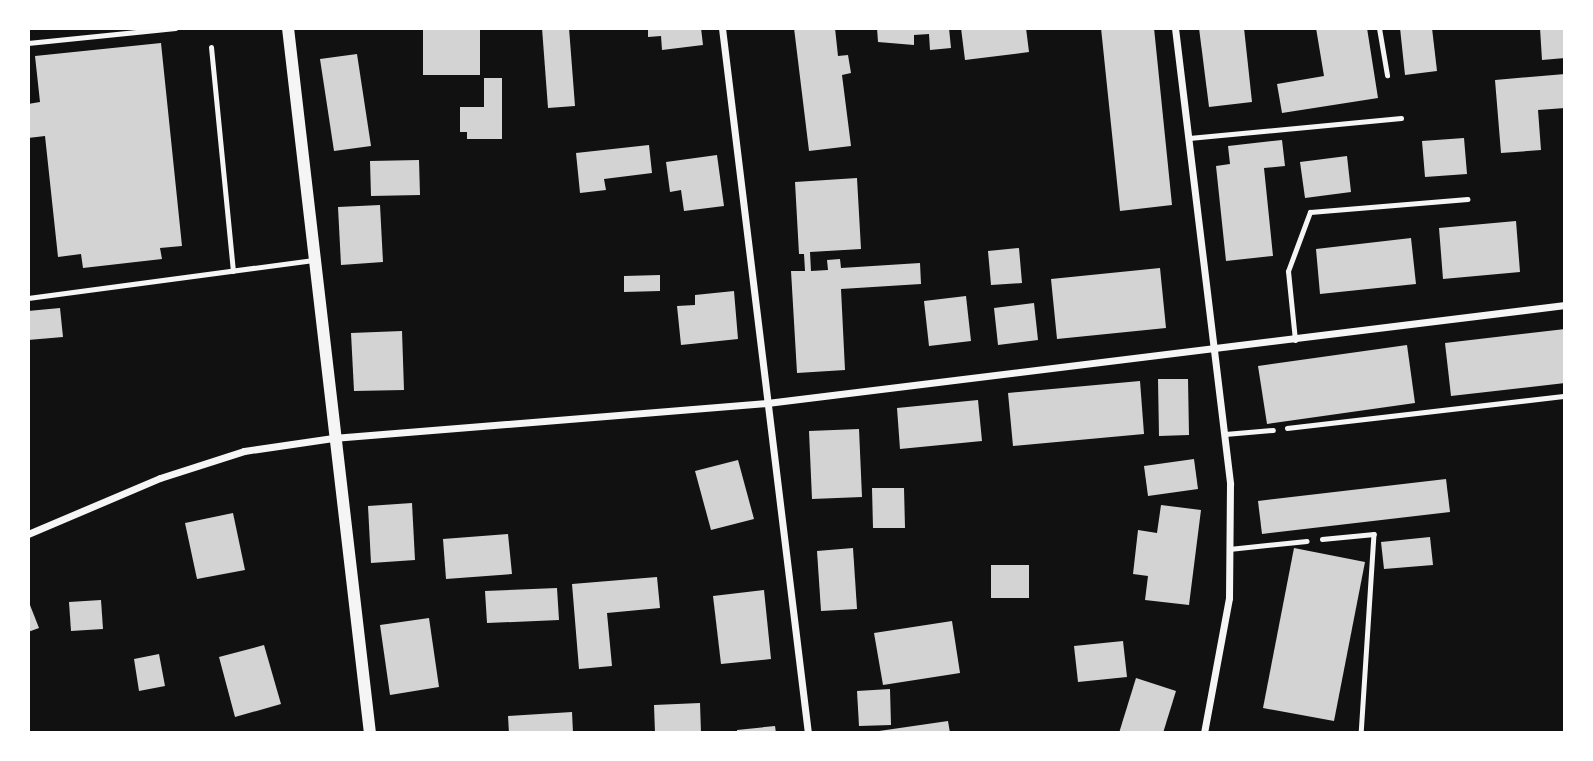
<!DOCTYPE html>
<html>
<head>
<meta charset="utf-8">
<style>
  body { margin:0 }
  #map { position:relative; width:1593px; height:761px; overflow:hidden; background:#111; font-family:"IBM Plex Sans",sans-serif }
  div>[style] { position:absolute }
  .building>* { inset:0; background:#d3d3d3 }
  .path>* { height:4.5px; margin:-2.25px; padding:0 2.25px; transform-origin:2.25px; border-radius:2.25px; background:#f5f5f5 }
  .service>* { height:5px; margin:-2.5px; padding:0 2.5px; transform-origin:2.5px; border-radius:2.5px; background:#f5f5f5 }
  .minor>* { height:7px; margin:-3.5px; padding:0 3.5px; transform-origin:3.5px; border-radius:3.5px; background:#f5f5f5 }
  .tertiary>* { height:12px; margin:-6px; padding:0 6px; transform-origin:6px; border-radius:6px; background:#f5f5f5 }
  span { translate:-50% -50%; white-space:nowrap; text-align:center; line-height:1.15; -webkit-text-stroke:7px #fff; paint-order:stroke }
  .frame { position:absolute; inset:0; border:30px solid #fff; pointer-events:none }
</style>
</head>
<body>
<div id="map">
  <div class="building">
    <div style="clip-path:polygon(423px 28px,480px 28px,480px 75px,423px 75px)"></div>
    <div style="clip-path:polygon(542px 28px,569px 28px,575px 106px,548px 108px)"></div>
    <div style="clip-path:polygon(648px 28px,701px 28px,703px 45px,662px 50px,661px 36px,648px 37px)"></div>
    <div style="clip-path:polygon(794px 28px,835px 28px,838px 56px,848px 55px,851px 73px,842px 75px,851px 146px,809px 151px)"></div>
    <div style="clip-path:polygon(877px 28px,949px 28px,951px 48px,930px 50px,929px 34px,914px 35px,914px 45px,878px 42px)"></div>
    <div style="clip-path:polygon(961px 28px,1026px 28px,1029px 52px,965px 60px)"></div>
    <div style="clip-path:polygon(1101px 28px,1154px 28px,1172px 205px,1120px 211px)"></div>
    <div style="clip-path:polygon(1199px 28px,1244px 28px,1252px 102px,1209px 107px)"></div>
    <div style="clip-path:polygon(1316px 28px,1367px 28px,1378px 98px,1282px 113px,1277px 84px,1324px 76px)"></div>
    <div style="clip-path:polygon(1400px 28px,1432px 28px,1437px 71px,1405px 75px)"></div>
    <div style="clip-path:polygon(1540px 28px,1565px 28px,1565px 58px,1542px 60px)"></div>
    <div style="clip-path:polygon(161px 43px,182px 246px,160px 248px,162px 259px,83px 268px,81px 254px,58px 257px,45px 136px,28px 138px,28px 104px,40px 102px,35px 56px)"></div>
    <div style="clip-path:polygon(357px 54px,371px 146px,334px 151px,320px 59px)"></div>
    <div style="clip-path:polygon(1565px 74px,1565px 108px,1538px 110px,1541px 150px,1501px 153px,1495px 80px)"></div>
    <div style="clip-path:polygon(484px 78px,502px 78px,502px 139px,467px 139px,467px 132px,460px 132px,460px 107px,484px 107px)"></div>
    <div style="clip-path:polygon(1464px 138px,1467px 174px,1425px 177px,1422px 141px)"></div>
    <div style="clip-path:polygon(1282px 140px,1285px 166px,1264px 168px,1273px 256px,1226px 261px,1216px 166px,1230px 164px,1228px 146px)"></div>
    <div style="clip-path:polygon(649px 145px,652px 173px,604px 179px,606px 190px,580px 193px,576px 153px)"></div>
    <div style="clip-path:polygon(717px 155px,724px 206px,684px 211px,681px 190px,670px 192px,666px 162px)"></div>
    <div style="clip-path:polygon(1347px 156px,1351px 192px,1305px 198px,1300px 162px)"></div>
    <div style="clip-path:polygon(419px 160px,420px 195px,371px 196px,370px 161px)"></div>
    <div style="clip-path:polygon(857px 178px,861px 249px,810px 252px,811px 271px,828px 270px,827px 260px,840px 259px,841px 268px,920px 263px,921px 284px,841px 289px,845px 370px,797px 373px,791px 271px,805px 271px,804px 254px,799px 254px,795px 182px)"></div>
    <div style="clip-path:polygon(380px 205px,383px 262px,341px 265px,338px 207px)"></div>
    <div style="clip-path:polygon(1516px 221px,1520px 272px,1443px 279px,1439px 228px)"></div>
    <div style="clip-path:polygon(1411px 238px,1416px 284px,1320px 294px,1316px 249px)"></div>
    <div style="clip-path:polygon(1019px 248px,1022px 283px,991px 285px,988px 251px)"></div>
    <div style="clip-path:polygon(1160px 268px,1166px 328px,1057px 339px,1051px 279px)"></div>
    <div style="clip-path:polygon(660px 275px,660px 291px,624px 292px,624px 276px)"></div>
    <div style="clip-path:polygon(734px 291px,738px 339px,681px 345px,677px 306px,695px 305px,695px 295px)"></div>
    <div style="clip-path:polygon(966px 296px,971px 341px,929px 346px,924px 301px)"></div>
    <div style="clip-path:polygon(1034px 303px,1038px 340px,998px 345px,994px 308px)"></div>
    <div style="clip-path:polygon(60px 308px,63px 337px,28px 340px,28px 311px)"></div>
    <div style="clip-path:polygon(1565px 329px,1565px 383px,1451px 396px,1445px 343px)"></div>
    <div style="clip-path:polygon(402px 331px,404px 390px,354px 391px,351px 333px)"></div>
    <div style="clip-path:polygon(1407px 345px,1415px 403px,1267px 424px,1258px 366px)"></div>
    <div style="clip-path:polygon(1158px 379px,1188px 379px,1189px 435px,1159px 436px)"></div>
    <div style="clip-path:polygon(1140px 381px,1144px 434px,1013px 446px,1008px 393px)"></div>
    <div style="clip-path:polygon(978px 400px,982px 441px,900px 449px,897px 408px)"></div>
    <div style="clip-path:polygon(859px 429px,862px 497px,812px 499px,809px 431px)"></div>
    <div style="clip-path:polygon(1194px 459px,1198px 489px,1148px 496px,1144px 466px)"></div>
    <div style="clip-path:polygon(738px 460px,754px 519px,711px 530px,695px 471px)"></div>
    <div style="clip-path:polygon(1446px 479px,1450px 512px,1262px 534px,1258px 501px)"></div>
    <div style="clip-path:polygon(872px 488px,904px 488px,905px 528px,873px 528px)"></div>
    <div style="clip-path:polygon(412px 503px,415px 560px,371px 563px,368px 506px)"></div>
    <div style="clip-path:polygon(1161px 505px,1201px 510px,1189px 605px,1145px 600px,1148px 576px,1133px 574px,1138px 530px,1157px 533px)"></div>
    <div style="clip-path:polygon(233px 513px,245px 570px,197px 579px,185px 523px)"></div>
    <div style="clip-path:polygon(508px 534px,512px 574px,446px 579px,443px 539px)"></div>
    <div style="clip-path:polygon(1430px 537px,1433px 565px,1384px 569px,1381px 542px)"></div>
    <div style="clip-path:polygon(853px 548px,857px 609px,821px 611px,817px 551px)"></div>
    <div style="clip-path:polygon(1294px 548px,1365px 562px,1334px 721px,1263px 708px)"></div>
    <div style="clip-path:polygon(991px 565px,1029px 565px,1029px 598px,991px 598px)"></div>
    <div style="clip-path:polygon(657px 577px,660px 608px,607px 613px,612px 666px,579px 669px,572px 584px)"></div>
    <div style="clip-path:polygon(557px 588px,559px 620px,487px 623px,485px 591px)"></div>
    <div style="clip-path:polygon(764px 590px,771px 659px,721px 664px,713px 596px)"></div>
    <div style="clip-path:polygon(28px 600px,39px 628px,28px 632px)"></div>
    <div style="clip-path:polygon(101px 600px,103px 629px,71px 631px,69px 602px)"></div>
    <div style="clip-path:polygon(429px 618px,439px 687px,390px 695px,380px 625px)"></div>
    <div style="clip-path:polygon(952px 621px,960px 673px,883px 685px,874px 633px)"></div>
    <div style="clip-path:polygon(1123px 641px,1127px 677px,1078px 682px,1074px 646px)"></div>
    <div style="clip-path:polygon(264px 645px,281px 704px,235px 717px,219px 657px)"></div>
    <div style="clip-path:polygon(159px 654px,165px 686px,139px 691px,134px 659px)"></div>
    <div style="clip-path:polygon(1136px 678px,1176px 691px,1163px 733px,1119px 733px)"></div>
    <div style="clip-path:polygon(890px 689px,891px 725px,859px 726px,857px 691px)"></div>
    <div style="clip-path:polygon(700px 703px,701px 733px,655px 733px,654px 705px)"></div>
    <div style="clip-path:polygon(572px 712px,573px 733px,509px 733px,508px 716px)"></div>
    <div style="clip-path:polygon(948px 721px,950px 733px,879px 733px,879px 731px)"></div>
    <div style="clip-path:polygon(775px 726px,776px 733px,737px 733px,737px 730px)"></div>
  </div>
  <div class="path">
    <div style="left:28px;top:43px;width:148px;rotate:-5.8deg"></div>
    <div style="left:1287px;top:428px;width:280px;rotate:-6.6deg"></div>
    <div style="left:1322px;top:539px;width:52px;rotate:-5.5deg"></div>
    <div style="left:1374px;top:534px;width:199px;rotate:93.7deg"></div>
  </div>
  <div class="service">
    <div style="left:1379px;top:28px;width:48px;rotate:80.3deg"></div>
    <div style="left:211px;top:47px;width:225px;rotate:84.4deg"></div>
    <div style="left:1189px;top:138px;width:213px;rotate:-5.4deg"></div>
    <div style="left:28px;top:298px;width:288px;rotate:-7.6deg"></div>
    <div style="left:1295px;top:340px;width:69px;rotate:-95.8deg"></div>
    <div style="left:1288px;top:271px;width:63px;rotate:-69.6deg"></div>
    <div style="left:1310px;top:212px;width:158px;rotate:-4.7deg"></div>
    <div style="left:1225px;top:434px;width:48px;rotate:-4.8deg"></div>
    <div style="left:1229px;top:549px;width:78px;rotate:-5.9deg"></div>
  </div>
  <div class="minor">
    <div style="left:722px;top:28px;width:710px;rotate:83.05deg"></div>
    <div style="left:1175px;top:28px;width:459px;rotate:83.1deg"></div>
    <div style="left:1230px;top:484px;width:114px;rotate:90.5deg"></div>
    <div style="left:1229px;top:598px;width:137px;rotate:100.5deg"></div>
    <div style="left:28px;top:534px;width:143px;rotate:-23deg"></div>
    <div style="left:160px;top:478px;width:88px;rotate:-17.8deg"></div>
    <div style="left:244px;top:451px;width:90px;rotate:-8.3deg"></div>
    <div style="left:333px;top:438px;width:435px;rotate:-4.6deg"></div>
    <div style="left:767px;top:403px;width:804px;rotate:-7deg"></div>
  </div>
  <div class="tertiary">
    <div style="left:288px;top:28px;width:710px;rotate:83.37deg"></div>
  </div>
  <div class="frame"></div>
</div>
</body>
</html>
